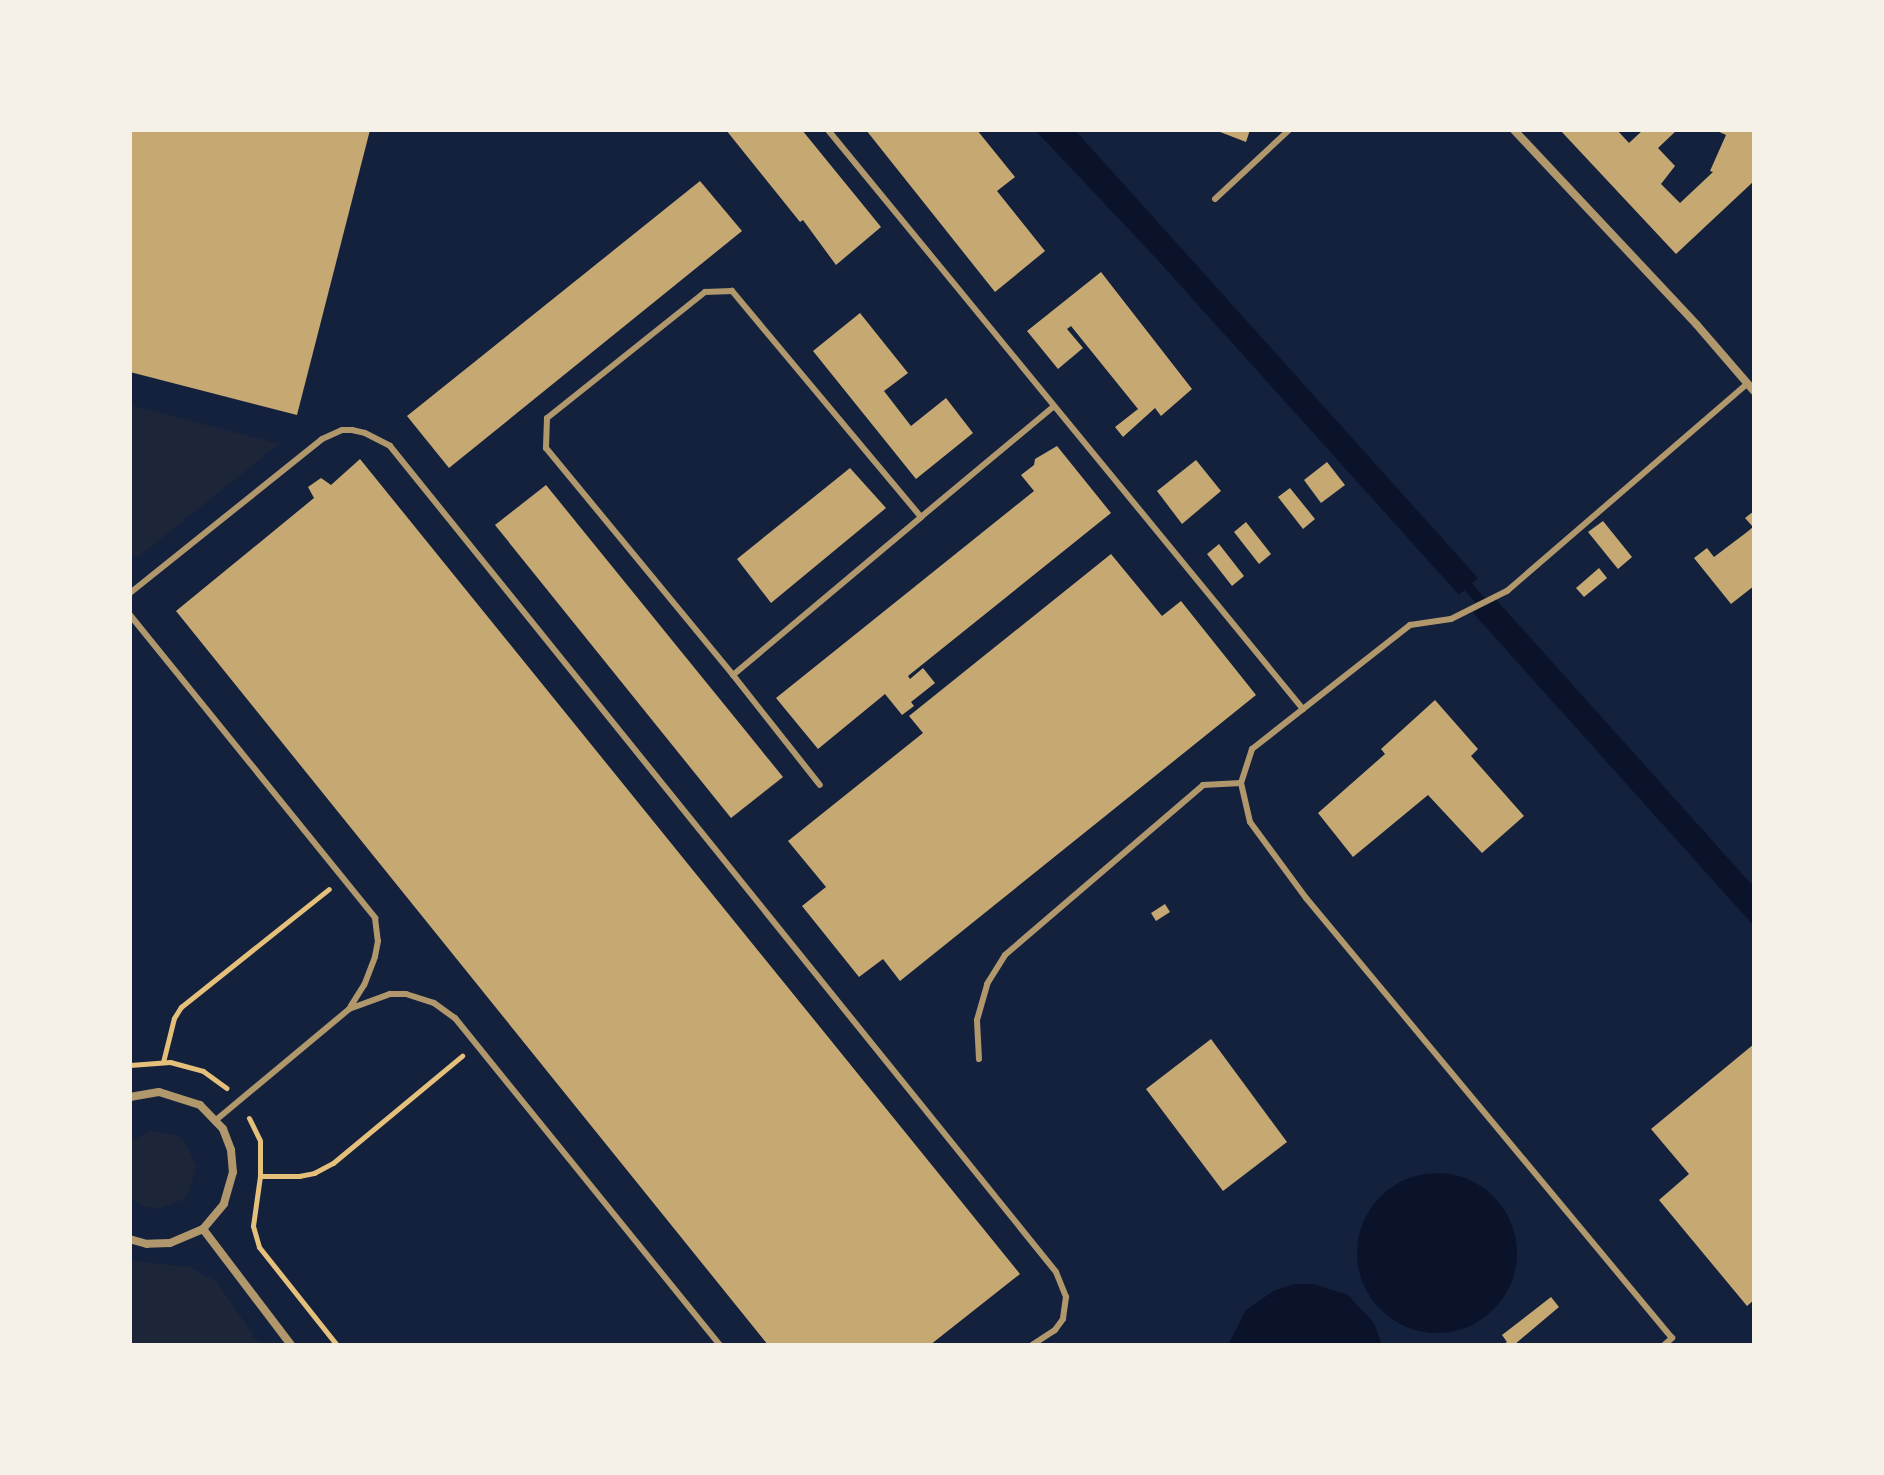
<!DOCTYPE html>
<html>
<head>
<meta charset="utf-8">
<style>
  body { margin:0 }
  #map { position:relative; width:1884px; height:1475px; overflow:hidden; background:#14213d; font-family:Inter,sans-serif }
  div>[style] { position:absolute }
  .green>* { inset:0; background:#1d2539 }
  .water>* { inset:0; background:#0b132b }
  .round { border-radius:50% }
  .stream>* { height:10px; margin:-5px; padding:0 5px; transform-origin:5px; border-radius:5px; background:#0b132b }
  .building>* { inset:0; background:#c6a872 }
  .path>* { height:5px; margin:-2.5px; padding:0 2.5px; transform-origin:2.5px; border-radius:2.5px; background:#e5c07b }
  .service>* { height:6px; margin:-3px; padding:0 3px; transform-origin:3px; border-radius:3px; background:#b1986c }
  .minor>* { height:8px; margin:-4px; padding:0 4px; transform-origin:4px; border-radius:4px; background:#b1986c }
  span { translate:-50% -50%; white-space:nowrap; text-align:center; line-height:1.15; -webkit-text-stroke:8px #f6f1e7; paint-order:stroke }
  .frame { position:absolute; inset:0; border:132px solid #f6f1e7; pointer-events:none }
</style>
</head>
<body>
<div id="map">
  <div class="green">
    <div style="clip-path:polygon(130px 405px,279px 444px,138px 557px,130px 553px)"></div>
    <div style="clip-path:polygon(151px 1131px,176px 1135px,186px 1143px,196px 1166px,190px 1190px,182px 1200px,157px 1209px,144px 1206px,130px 1198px,130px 1141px)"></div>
    <div style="clip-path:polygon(130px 1261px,190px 1267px,217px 1282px,260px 1345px,130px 1345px)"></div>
  </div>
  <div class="water">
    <div style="clip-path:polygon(1035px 130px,1075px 130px,1478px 578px,1459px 595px,1152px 254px)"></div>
    <div style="clip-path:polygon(1493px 596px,1754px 887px,1754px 926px,1473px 613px)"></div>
    <div class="round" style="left:1357px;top:1173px;width:160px;height:160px"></div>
    <div style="clip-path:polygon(1295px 1284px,1314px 1284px,1348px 1295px,1374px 1323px,1382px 1345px,1228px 1345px,1246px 1310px,1275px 1290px)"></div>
  </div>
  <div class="stream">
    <div style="left:1459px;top:577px;width:45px;rotate:47.7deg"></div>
  </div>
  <div class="building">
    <div style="clip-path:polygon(130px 130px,370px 130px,297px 415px,130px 372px)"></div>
    <div style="clip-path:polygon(726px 130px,802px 130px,881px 227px,836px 265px,803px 220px,800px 222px)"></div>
    <div style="clip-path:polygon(866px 130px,977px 130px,1015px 177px,997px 191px,1045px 251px,995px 292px)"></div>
    <div style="clip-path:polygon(1215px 130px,1250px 130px,1246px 142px)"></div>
    <div style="clip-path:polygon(1560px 130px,1617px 130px,1629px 143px,1643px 130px,1677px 130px,1658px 148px,1675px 166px,1661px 184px,1680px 203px,1713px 172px,1710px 171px,1726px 135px,1715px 130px,1754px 130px,1754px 181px,1676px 254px)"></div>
    <div style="clip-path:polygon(700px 181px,742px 231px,449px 468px,407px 416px)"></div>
    <div style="clip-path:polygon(1101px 272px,1192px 389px,1161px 416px,1155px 408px,1123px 437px,1115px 427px,1138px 409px,1071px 326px,1067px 329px,1083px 348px,1058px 369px,1027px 331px)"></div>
    <div style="clip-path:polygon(860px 313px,908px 373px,884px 391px,911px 426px,946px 398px,973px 433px,916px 479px,813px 351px)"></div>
    <div style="clip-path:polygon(1057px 446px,1111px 513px,908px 676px,910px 679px,923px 668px,935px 683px,911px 702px,914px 706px,902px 715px,885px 694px,818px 749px,776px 698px,1034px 491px,1021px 475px,1034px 465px,1035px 459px)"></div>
    <div style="clip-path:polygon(360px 459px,1020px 1274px,930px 1345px,768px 1345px,176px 611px,314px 498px,308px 487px,321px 478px,331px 485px)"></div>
    <div style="clip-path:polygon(1196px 460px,1221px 491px,1182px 524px,1157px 491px)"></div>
    <div style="clip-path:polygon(1327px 462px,1345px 485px,1321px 503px,1304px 480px)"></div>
    <div style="clip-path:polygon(850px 468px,886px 508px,771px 603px,737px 559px)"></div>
    <div style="clip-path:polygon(546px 485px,783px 777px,731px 818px,495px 525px)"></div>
    <div style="clip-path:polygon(1290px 488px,1315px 519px,1303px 529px,1278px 497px)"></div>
    <div style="clip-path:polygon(1754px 511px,1754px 586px,1731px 604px,1694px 558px,1707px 548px,1714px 557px,1747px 532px,1753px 527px,1745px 518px)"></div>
    <div style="clip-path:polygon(1603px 521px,1632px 557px,1618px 569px,1588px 532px)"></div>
    <div style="clip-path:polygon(1246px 522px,1271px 554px,1259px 564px,1234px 532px)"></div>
    <div style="clip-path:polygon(1219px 544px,1244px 576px,1232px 586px,1207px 554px)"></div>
    <div style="clip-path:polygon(1111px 554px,1162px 616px,1181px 601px,1256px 695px,900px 981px,883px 959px,859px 977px,802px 906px,826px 887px,788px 841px,923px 733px,909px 716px)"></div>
    <div style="clip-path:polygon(1599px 568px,1607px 578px,1584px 597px,1576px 588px)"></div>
    <div style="clip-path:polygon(1435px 700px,1478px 749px,1471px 756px,1524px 816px,1482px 853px,1428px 795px,1353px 857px,1318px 813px,1385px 754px,1381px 749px)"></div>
    <div style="clip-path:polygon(1165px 904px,1170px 912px,1156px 921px,1151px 913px)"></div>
    <div style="clip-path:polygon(1211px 1039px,1287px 1142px,1223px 1191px,1146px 1089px)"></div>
    <div style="clip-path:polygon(1754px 1044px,1754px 1300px,1747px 1306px,1659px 1200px,1689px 1174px,1651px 1129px)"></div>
    <div style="clip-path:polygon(1551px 1297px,1559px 1307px,1514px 1345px,1502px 1345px,1507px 1342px,1502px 1335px)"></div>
  </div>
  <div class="path">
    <div style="left:163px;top:1062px;width:45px;rotate:-76deg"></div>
    <div style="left:174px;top:1018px;width:13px;rotate:-58deg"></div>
    <div style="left:181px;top:1007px;width:189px;rotate:-38.6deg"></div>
    <div style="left:130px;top:1065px;width:40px;rotate:-4.3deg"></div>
    <div style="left:170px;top:1062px;width:34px;rotate:15deg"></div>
    <div style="left:203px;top:1071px;width:29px;rotate:36deg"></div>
    <div style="left:249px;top:1118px;width:25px;rotate:64deg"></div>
    <div style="left:260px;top:1141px;width:35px;rotate:90deg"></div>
    <div style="left:260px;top:1176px;width:50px;rotate:98deg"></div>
    <div style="left:253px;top:1226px;width:22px;rotate:74deg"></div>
    <div style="left:259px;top:1247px;width:125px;rotate:51.5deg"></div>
    <div style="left:260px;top:1176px;width:39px"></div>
    <div style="left:299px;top:1176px;width:15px;rotate:-11deg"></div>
    <div style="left:314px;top:1173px;width:21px;rotate:-28deg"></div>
    <div style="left:333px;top:1163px;width:168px;rotate:-39.7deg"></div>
  </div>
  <div class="service">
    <div style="left:828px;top:130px;width:749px;rotate:50.64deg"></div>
    <div style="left:1215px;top:199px;width:101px;rotate:-43deg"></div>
    <div style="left:921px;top:517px;width:295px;rotate:-129.9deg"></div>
    <div style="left:732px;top:291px;width:27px;rotate:178deg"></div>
    <div style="left:705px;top:292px;width:202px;rotate:141.4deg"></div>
    <div style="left:547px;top:418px;width:30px;rotate:92deg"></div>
    <div style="left:546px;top:448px;width:294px;rotate:50.5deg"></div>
    <div style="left:733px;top:675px;width:246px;rotate:-40deg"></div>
    <div style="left:921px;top:517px;width:173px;rotate:-39.8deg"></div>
    <div style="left:130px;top:593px;width:246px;rotate:-38.7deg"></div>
    <div style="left:322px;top:439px;width:22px;rotate:-24deg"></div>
    <div style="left:342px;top:430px;width:10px"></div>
    <div style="left:352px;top:430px;width:13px;rotate:13deg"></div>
    <div style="left:365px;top:433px;width:28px;rotate:27deg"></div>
    <div style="left:390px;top:446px;width:1061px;rotate:51.12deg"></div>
    <div style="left:1056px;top:1272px;width:27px;rotate:68deg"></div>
    <div style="left:1066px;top:1297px;width:22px;rotate:98deg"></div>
    <div style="left:1063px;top:1319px;width:14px;rotate:126deg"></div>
    <div style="left:1055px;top:1330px;width:27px;rotate:147deg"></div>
    <div style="left:130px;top:615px;width:390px;rotate:51deg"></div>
    <div style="left:375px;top:918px;width:23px;rotate:83deg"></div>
    <div style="left:378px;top:941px;width:16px;rotate:101deg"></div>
    <div style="left:375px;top:957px;width:30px;rotate:111deg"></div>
    <div style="left:364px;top:985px;width:25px;rotate:122deg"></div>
    <div style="left:733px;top:675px;width:140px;rotate:51.7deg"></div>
    <div style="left:979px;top:1059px;width:39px;rotate:-93deg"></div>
    <div style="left:977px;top:1020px;width:37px;rotate:-74deg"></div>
    <div style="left:987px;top:984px;width:34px;rotate:-58deg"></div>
    <div style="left:1005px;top:955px;width:261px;rotate:-40.6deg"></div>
    <div style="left:1203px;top:785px;width:38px;rotate:-3deg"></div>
    <div style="left:216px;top:1120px;width:173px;rotate:-39.8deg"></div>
    <div style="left:349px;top:1009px;width:44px;rotate:-20.1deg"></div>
    <div style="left:390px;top:994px;width:16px"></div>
    <div style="left:406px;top:994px;width:29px;rotate:18deg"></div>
    <div style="left:434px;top:1003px;width:26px;rotate:36deg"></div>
    <div style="left:455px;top:1018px;width:421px;rotate:51deg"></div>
    <div style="left:1664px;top:1345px;width:11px;rotate:-41deg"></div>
    <div style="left:1672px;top:1338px;width:572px;rotate:-129.75deg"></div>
    <div style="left:1306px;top:898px;width:94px;rotate:-126.4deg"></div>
    <div style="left:1250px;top:822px;width:40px;rotate:-103deg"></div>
    <div style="left:1241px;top:783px;width:36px;rotate:-72deg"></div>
    <div style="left:1252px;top:749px;width:201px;rotate:-38.1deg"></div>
    <div style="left:1410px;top:625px;width:41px;rotate:-8.3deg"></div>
    <div style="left:1451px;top:619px;width:63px;rotate:-26.6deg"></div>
    <div style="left:1507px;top:591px;width:318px;rotate:-40.8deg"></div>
  </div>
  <div class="minor">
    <div style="left:1514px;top:130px;width:267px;rotate:46.8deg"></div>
    <div style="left:1697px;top:325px;width:87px;rotate:49.2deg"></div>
    <div style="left:130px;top:1097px;width:29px;rotate:-10deg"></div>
    <div style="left:159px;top:1092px;width:43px;rotate:17.6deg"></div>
    <div style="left:200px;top:1105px;width:33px;rotate:46deg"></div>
    <div style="left:223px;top:1129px;width:22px;rotate:69deg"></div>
    <div style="left:231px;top:1150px;width:22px;rotate:85deg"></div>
    <div style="left:233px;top:1172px;width:33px;rotate:106deg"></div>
    <div style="left:224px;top:1204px;width:33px;rotate:130deg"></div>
    <div style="left:203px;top:1229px;width:36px;rotate:157deg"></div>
    <div style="left:170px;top:1243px;width:23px;rotate:178deg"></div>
    <div style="left:147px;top:1244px;width:18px;rotate:-164deg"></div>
    <div style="left:203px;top:1229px;width:146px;rotate:52.8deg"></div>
  </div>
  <div class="frame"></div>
</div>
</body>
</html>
